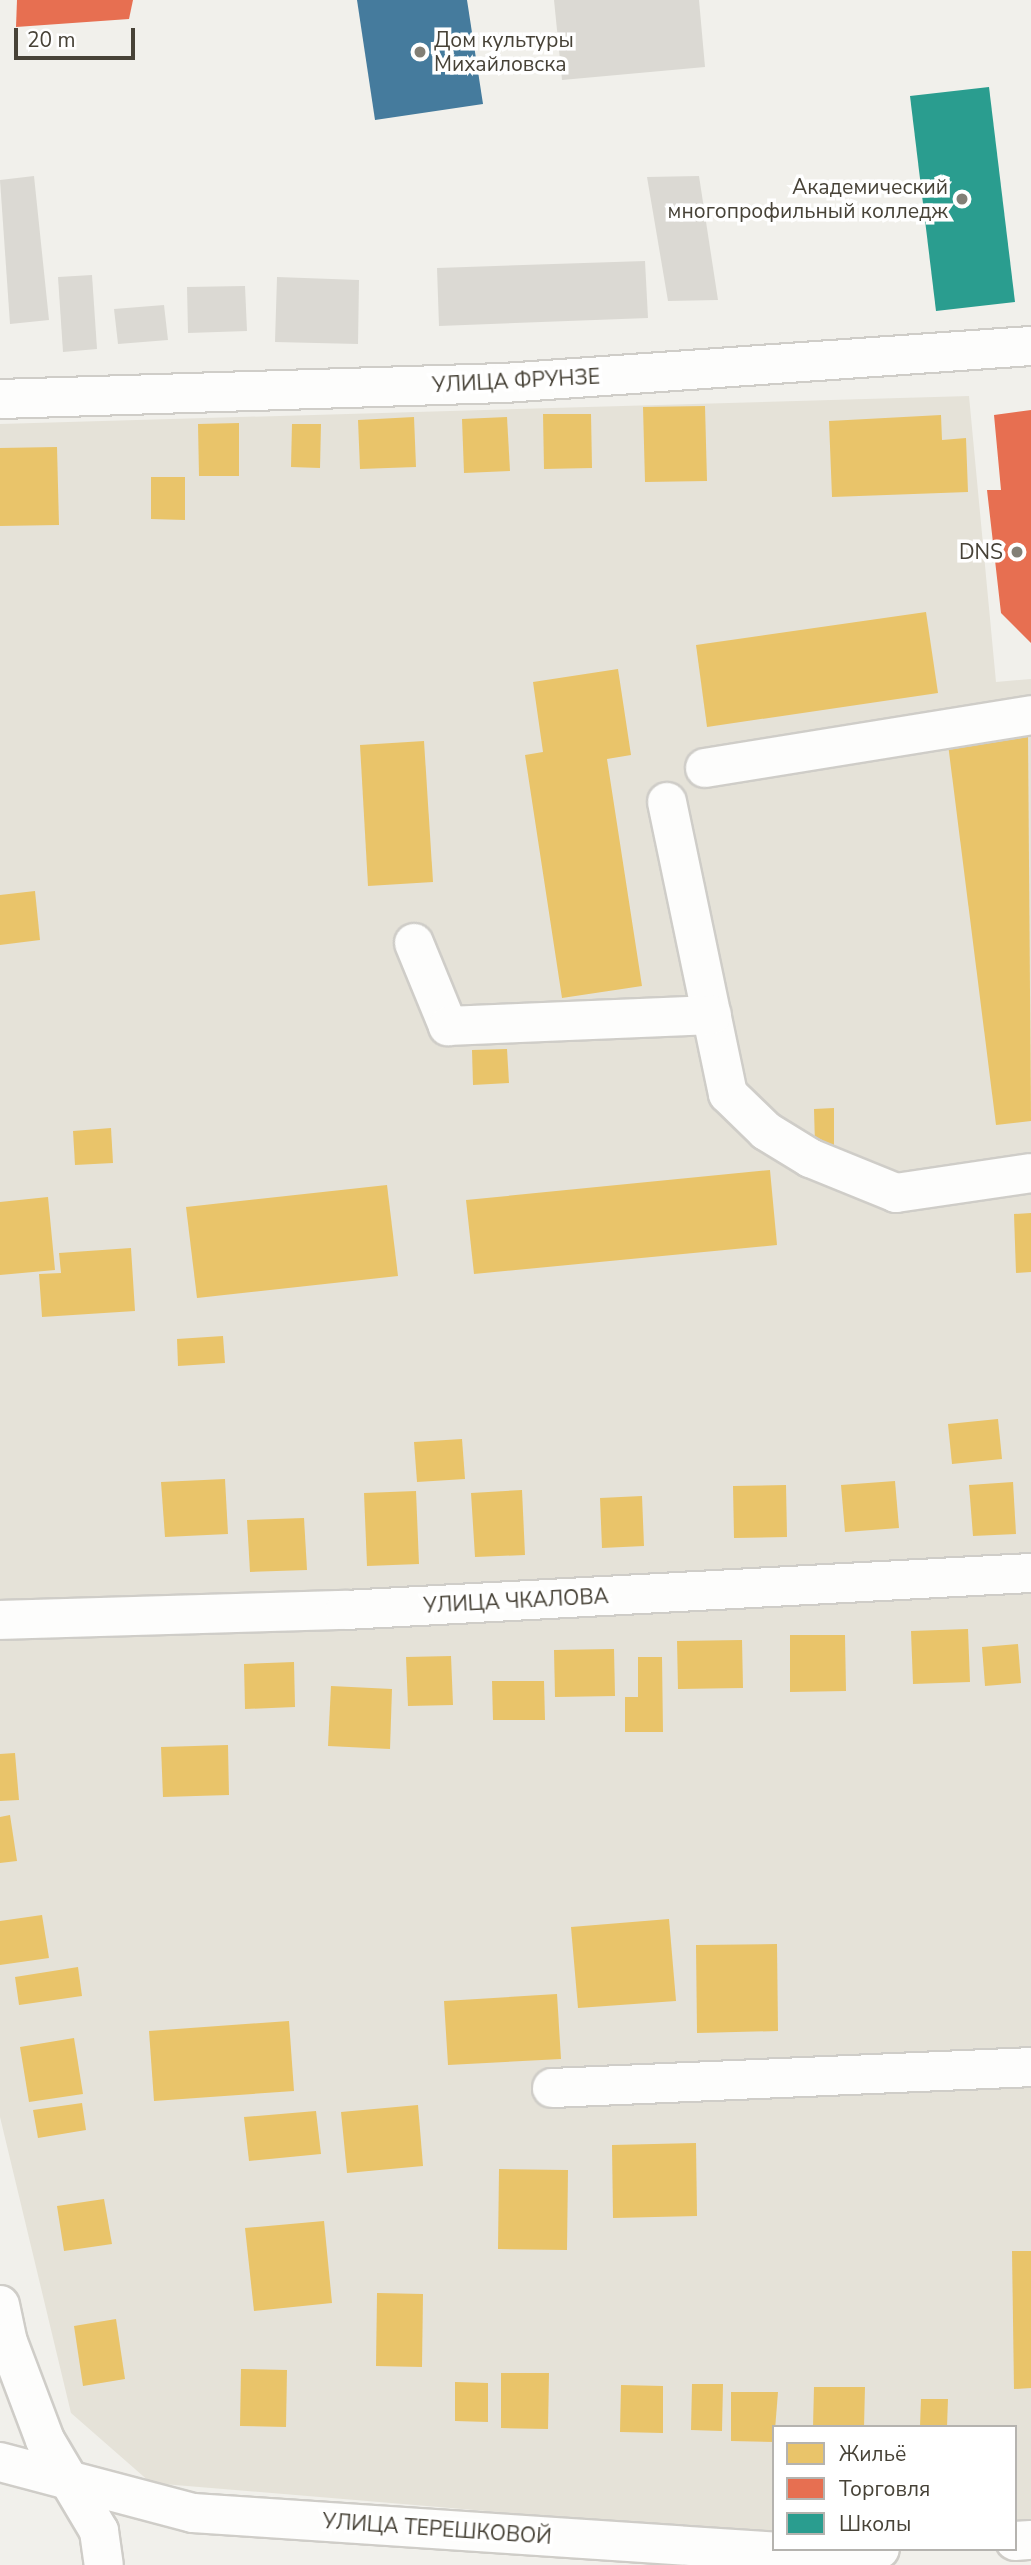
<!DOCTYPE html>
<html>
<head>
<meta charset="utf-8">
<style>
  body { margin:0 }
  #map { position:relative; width:1031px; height:2565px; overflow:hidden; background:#f1f0eb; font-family:"Nunito Sans",sans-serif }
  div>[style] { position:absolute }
  .residential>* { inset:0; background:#e5e2d8 }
  .homes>* { inset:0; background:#e9c46a }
  .shops>* { inset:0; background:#e76f51 }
  .schools>* { inset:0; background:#2a9d8f }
  .public>* { inset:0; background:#457b9d }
  .building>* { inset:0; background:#dbd9d3 }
  .roads { filter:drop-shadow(2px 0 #cfcdc8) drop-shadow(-2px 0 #cfcdc8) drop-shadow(0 2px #cfcdc8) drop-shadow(0 -2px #cfcdc8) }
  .minor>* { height:38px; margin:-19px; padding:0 19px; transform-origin:19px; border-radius:19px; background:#fdfdfc }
  .dots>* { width:19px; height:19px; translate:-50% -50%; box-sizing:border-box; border:4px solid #fff; border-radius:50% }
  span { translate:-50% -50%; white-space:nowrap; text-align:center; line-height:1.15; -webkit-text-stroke:7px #fff; paint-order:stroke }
  .poi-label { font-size:21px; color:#474237 }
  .left { translate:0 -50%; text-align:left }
  .right { translate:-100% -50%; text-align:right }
  .street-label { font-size:21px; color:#474237 }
  .legend { position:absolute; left:772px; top:2425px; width:245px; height:126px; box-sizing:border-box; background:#fff; border:2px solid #b5b3af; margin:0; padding:9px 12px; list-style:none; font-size:21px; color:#474237 }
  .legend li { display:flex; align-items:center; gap:14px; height:35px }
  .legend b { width:35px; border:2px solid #b5b3af }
  .scale { position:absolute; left:14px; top:28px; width:121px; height:32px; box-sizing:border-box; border:4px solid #474237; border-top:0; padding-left:9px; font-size:21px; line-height:24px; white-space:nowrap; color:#474237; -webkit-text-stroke:5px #fff; paint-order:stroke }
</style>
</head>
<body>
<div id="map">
  <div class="residential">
    <div style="clip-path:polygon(969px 396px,996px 682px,1031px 679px,1031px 2520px,1015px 2521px,1015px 2427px,774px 2427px,774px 2535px,151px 2483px,71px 2413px,0 2117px,0 424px)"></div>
  </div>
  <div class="homes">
    <div style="clip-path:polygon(705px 406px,707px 481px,645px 482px,643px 407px)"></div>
    <div style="clip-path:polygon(543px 414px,591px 414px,592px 468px,544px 469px)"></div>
    <div style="clip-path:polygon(941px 415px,942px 440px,966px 438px,968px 492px,832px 497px,829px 421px)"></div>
    <div style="clip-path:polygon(414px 417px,416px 467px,360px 469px,358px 420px)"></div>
    <div style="clip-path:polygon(507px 417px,510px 471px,464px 473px,462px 419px)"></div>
    <div style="clip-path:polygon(239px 423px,239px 476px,199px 476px,198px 424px)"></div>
    <div style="clip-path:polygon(292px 424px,321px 424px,320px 468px,291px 467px)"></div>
    <div style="clip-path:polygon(57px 447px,59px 525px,0 526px,0 448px)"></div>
    <div style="clip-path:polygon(151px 477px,185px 477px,185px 520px,151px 519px)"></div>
    <div style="clip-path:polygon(926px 612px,938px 693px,707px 727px,696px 645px)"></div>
    <div style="clip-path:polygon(618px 669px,631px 755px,607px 759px,642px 986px,562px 998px,525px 755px,543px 752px,533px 682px)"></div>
    <div style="clip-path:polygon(1028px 734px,1031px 1121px,996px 1125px,948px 744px)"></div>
    <div style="clip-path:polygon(424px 741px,433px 882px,368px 886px,360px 745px)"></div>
    <div style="clip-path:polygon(35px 891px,40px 940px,0 945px,0 895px)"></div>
    <div style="clip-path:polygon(507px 1049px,509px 1083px,473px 1085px,472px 1050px)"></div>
    <div style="clip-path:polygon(834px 1108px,834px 1145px,815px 1145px,814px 1109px)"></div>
    <div style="clip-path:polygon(111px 1128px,113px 1163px,75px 1165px,73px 1131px)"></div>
    <div style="clip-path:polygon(770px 1170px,777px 1245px,474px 1274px,466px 1200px)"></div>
    <div style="clip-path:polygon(387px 1185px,398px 1276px,197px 1298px,186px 1207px)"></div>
    <div style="clip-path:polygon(48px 1197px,55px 1270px,0 1275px,0 1202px)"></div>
    <div style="clip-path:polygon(1031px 1213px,1031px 1272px,1016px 1273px,1014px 1214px)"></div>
    <div style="clip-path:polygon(131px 1248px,135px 1311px,42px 1317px,39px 1274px,61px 1273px,59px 1253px)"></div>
    <div style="clip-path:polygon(223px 1336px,225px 1363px,178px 1366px,177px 1339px)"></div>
    <div style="clip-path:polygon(998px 1419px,1002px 1459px,952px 1464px,948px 1424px)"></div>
    <div style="clip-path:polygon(462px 1439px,465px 1479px,417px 1482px,414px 1442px)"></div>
    <div style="clip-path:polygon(225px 1479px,228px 1534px,165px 1537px,161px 1482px)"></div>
    <div style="clip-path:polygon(895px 1481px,899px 1528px,845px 1532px,841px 1485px)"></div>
    <div style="clip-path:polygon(1013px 1482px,1016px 1534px,973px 1536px,969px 1485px)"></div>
    <div style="clip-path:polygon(786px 1485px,787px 1537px,734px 1538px,733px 1486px)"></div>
    <div style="clip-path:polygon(522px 1490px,525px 1555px,475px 1557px,471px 1493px)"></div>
    <div style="clip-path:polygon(416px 1491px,419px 1564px,367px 1566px,364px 1493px)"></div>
    <div style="clip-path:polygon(642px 1496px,644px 1546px,602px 1548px,600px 1498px)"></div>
    <div style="clip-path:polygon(304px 1518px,307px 1570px,250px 1572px,247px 1520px)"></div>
    <div style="clip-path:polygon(968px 1629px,970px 1682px,913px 1684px,911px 1631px)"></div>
    <div style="clip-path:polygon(790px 1635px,845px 1635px,846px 1691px,790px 1692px)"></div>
    <div style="clip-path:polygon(742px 1640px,743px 1688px,678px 1689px,677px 1641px)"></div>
    <div style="clip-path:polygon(1018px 1644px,1021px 1683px,985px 1686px,982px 1647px)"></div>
    <div style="clip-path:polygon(614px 1649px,615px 1696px,555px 1697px,554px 1650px)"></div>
    <div style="clip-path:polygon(451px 1656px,453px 1705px,408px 1706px,406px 1657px)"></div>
    <div style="clip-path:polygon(638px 1657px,662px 1657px,663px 1732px,625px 1732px,625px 1697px,638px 1697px)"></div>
    <div style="clip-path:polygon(294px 1662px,295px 1707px,245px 1709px,244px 1664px)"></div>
    <div style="clip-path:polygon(492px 1681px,544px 1681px,545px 1720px,493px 1720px)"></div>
    <div style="clip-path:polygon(331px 1686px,392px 1689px,390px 1749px,328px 1746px)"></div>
    <div style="clip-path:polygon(228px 1745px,229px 1795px,163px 1797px,161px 1747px)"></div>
    <div style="clip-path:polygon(15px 1753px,19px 1800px,0 1801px,0 1754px)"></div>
    <div style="clip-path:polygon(10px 1815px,17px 1861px,0 1863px,0 1817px)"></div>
    <div style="clip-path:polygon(42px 1915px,49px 1958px,0 1965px,0 1921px)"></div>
    <div style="clip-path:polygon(669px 1919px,676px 2001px,578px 2008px,571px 1927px)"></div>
    <div style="clip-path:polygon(777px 1944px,778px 2031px,697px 2033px,696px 1945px)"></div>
    <div style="clip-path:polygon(78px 1967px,82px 1996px,19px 2005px,15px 1977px)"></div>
    <div style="clip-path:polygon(557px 1994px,561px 2059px,448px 2065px,444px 2001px)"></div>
    <div style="clip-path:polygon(289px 2021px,294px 2091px,154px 2101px,149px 2031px)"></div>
    <div style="clip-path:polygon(74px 2038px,83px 2094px,29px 2102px,20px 2047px)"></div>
    <div style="clip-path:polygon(82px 2103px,86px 2130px,38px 2138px,33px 2110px)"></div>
    <div style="clip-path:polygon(418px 2105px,423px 2166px,347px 2173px,341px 2112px)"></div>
    <div style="clip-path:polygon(316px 2111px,321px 2154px,249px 2161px,244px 2117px)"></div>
    <div style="clip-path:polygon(696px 2143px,697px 2216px,613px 2218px,612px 2145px)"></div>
    <div style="clip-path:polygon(499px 2169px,568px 2170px,567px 2250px,498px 2249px)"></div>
    <div style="clip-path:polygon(104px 2199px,112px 2244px,64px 2251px,57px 2206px)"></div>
    <div style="clip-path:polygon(324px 2221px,332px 2303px,254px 2311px,245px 2228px)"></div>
    <div style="clip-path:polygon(1012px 2251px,1031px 2251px,1031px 2388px,1014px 2389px)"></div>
    <div style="clip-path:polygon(377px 2293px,423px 2294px,422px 2367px,376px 2366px)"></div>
    <div style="clip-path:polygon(116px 2319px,125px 2379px,83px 2386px,74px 2326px)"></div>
    <div style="clip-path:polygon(241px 2369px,287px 2370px,286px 2427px,240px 2426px)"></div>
    <div style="clip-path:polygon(501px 2373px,549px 2373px,548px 2429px,501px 2428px)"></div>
    <div style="clip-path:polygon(455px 2382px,488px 2383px,488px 2422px,455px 2421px)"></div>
    <div style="clip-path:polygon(692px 2384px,723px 2384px,722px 2431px,691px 2430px)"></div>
    <div style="clip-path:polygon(621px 2385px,663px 2386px,663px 2433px,620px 2432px)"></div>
    <div style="clip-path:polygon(814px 2387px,865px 2387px,864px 2427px,813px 2427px)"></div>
    <div style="clip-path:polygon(731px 2392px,778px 2392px,774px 2442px,731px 2441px)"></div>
    <div style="clip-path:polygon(921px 2399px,948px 2399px,947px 2427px,920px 2427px)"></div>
  </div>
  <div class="shops">
    <div style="clip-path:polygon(17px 0,133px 0,129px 19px,16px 27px)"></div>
    <div style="clip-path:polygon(1031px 410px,1031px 643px,1001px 613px,987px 490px,1001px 490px,994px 415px)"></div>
  </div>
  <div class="schools">
    <div style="clip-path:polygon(989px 87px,1015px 302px,936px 311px,910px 96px)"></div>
  </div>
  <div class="public">
    <div style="clip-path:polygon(357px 0,467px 0,483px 104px,375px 120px)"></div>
  </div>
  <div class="building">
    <div style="clip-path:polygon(554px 0,699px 0,705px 67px,562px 80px)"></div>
    <div style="clip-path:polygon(34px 176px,49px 320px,10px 324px,0 180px)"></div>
    <div style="clip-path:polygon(699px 176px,718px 300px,668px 301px,647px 177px)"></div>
    <div style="clip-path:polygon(645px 261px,648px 318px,439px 326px,437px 268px)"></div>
    <div style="clip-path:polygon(92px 275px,97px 349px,63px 352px,58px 277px)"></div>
    <div style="clip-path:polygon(277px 277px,359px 280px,358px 344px,275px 342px)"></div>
    <div style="clip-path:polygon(245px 286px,247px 331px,188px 333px,187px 287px)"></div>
    <div style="clip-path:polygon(164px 305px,168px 340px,118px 344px,114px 309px)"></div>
  </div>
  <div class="roads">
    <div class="minor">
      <div style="left:0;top:399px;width:504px;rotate:-1.82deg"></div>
      <div style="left:504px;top:383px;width:528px;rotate:-4.02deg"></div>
      <div style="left:705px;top:768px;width:330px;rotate:-9.2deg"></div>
      <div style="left:667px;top:802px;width:298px;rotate:78.2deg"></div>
      <div style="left:728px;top:1094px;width:53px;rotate:44.2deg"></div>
      <div style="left:766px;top:1131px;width:52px;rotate:31.5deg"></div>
      <div style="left:810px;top:1158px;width:93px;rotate:22.1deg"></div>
      <div style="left:896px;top:1193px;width:136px;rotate:-8.4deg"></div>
      <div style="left:414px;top:943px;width:90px;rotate:67.7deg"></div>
      <div style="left:448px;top:1026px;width:264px;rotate:-2.4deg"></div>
      <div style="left:0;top:1620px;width:345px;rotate:-1.7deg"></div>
      <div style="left:345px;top:1610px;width:687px;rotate:-3.09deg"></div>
      <div style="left:552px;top:2088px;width:479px;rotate:-2.5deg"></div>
      <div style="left:0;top:2305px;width:38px;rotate:78deg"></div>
      <div style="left:8px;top:2342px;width:105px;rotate:69.3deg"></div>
      <div style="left:45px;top:2440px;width:106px;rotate:59.3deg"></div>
      <div style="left:99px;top:2531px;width:34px;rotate:82deg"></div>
      <div style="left:0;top:2462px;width:200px;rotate:14.8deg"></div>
      <div style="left:193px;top:2513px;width:619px;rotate:3.8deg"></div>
      <div style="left:811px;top:2554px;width:69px;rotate:-4.1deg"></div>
      <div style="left:1015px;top:2541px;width:16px;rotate:-4deg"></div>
    </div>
  </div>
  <div class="dots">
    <div style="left:420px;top:52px;background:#827f76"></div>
    <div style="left:962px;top:199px;background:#827f76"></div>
    <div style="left:1017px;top:552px;background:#827f76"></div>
  </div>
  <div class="poi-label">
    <span class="left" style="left:434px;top:52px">Дом культуры<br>Михайловска</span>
    <span class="right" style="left:948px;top:199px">Академический<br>многопрофильный колледж</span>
    <span class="right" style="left:1003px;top:552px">DNS</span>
  </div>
  <div class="street-label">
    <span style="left:516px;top:381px;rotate:-3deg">УЛИЦА ФРУНЗЕ</span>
    <span style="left:516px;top:1601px;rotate:-3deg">УЛИЦА ЧКАЛОВА</span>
    <span style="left:437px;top:2529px;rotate:4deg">УЛИЦА ТЕРЕШКОВОЙ</span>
  </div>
  <ul class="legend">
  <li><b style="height:19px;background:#e9c46a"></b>Жильё</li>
  <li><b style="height:19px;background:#e76f51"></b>Торговля</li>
  <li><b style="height:19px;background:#2a9d8f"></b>Школы</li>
  </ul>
  <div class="scale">20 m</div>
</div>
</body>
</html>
